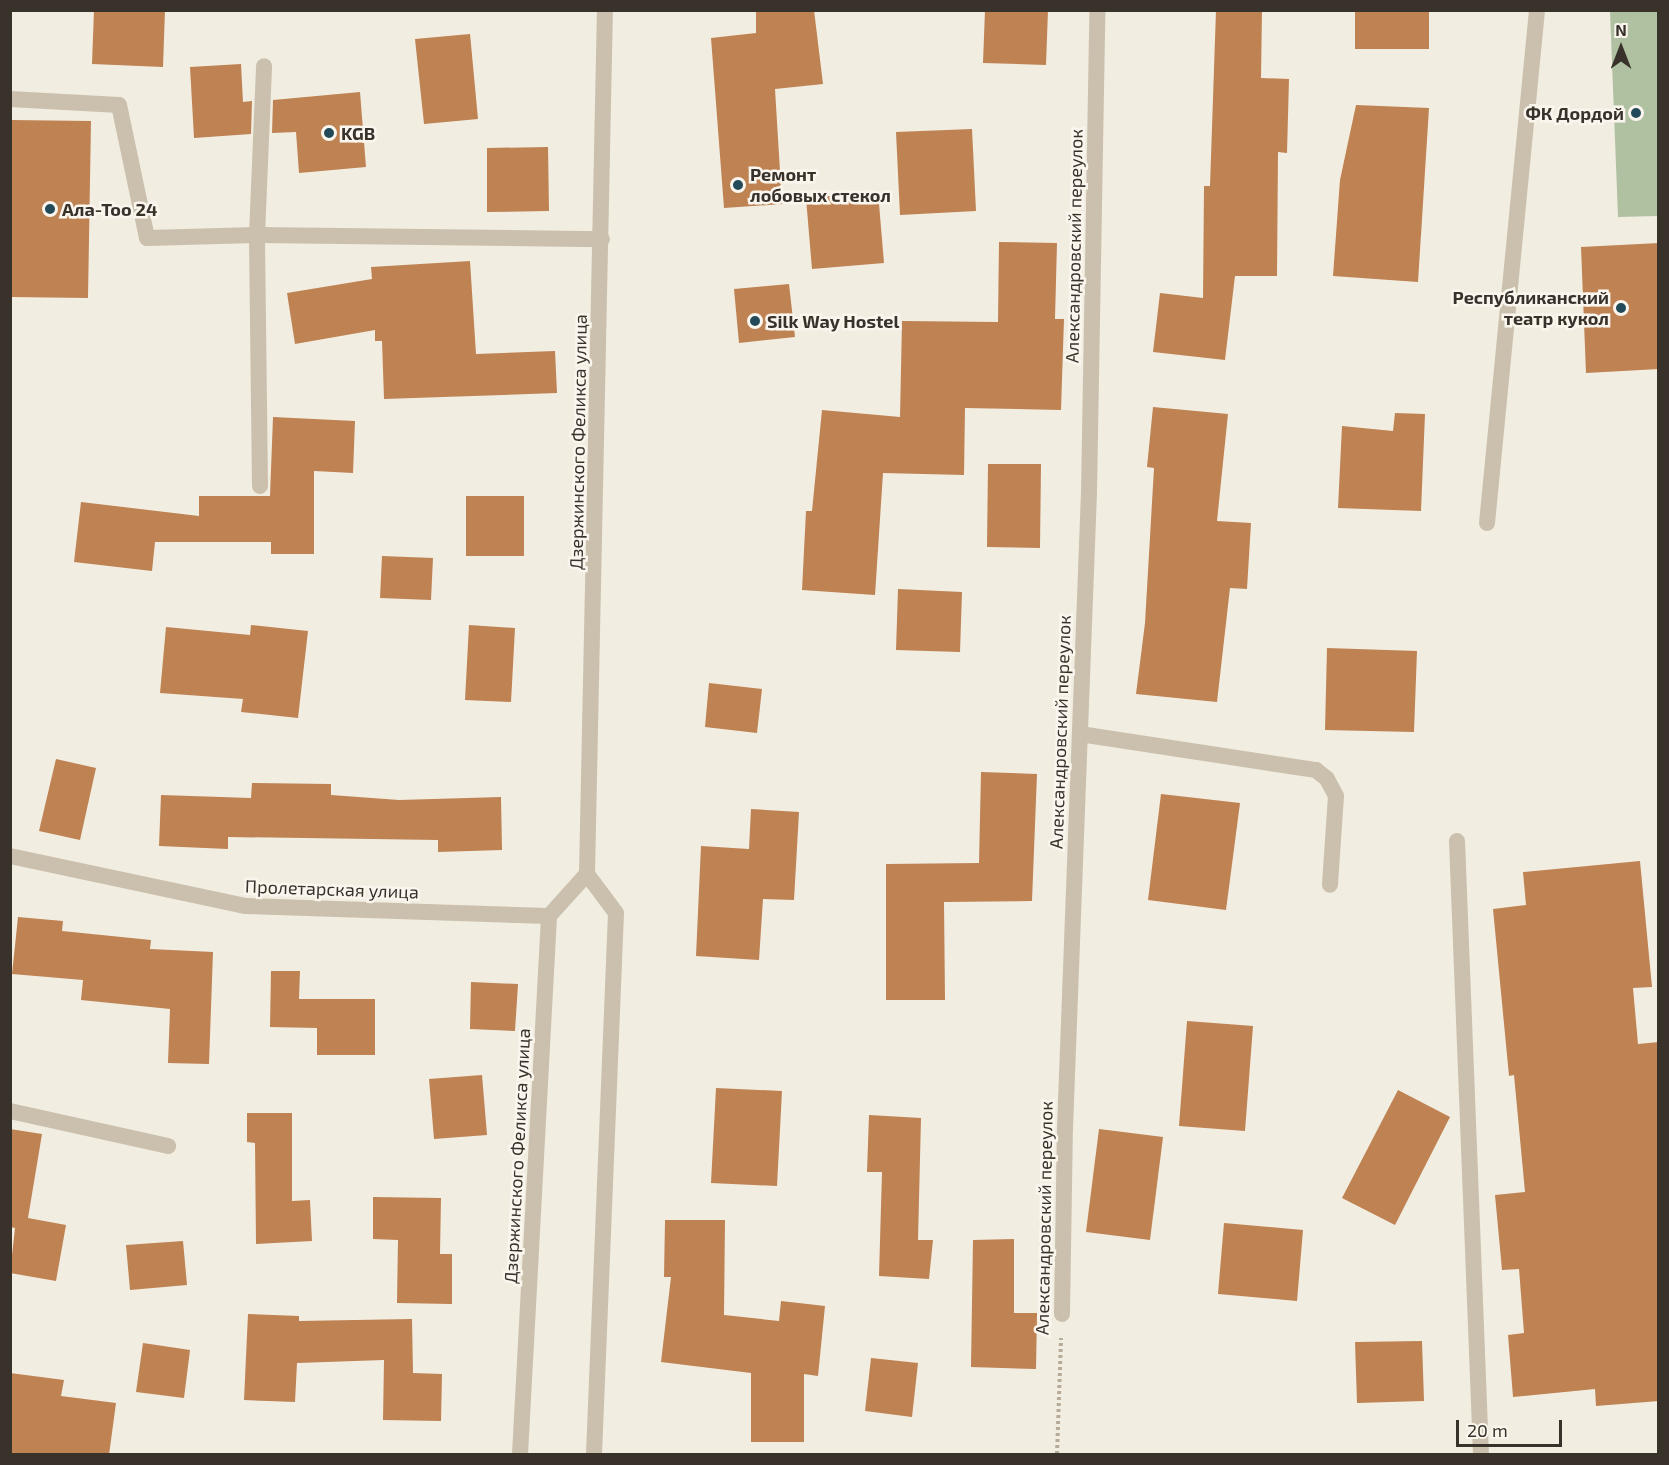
<!DOCTYPE html>
<html>
<head>
<meta charset="utf-8">
<style>
  body { margin:0 }
  #map { position:relative; width:1669px; height:1465px; overflow:hidden; background:#f2ede1; font-family:"Exo 2",sans-serif }
  div>[style] { position:absolute }
  .green>* { inset:0; background:#b0c1a2 }
  .building>* { inset:0; background:#be8253 }
  .path>* { height:4px; margin-top:-2px; transform-origin:0; background:repeating-linear-gradient(90deg,#b6aa98 0 3px,transparent 0 6px) }
  .service>* { height:16px; margin:-8px; padding:0 8px; transform-origin:8px; border-radius:8px; background:#cac0ad }
  .minor>* { height:16px; margin:-8px; padding:0 8px; transform-origin:8px; border-radius:8px; background:#cac0ad }
  .tertiary>* { height:16px; margin:-8px; padding:0 8px; transform-origin:8px; border-radius:8px; background:#cac0ad }
  .dots>* { width:16px; height:16px; translate:-50% -50%; box-sizing:border-box; border:3px solid #faf6ee; border-radius:50% }
  span { translate:-50% -50%; white-space:nowrap; text-align:center; line-height:1.15; -webkit-text-stroke:5px #faf6ee; paint-order:stroke }
  .poi-label { font-size:18px; color:#39322b; font-weight:700 }
  .right { translate:-100% -50%; text-align:right }
  .left { translate:0 -50%; text-align:left }
  .street-label { font-size:18px; color:#39322b }
  .frame { position:absolute; inset:0; border:12px solid #39322b; pointer-events:none }
  .north { position:absolute; left:1591px; top:18px; width:60px; height:60px; -webkit-text-stroke:4px #faf6ee; paint-order:stroke; rotate:0deg; font-size:16px; font-weight:700; line-height:24px; text-align:center; color:#39322b }
  .north::after { content:''; display:block; margin:auto; width:21px; height:27px; background:#39322b; clip-path:polygon(50% 0,100% 100%,50% 72%,0 100%) }
  .scale { position:absolute; left:1456px; top:1420px; width:106px; height:27px; box-sizing:border-box; border:3px solid #39322b; border-top:0; padding-left:8px; font-size:18px; line-height:21px; white-space:nowrap; color:#39322b; -webkit-text-stroke:4px #faf6ee; paint-order:stroke }
</style>
</head>
<body>
<div id="map">
  <div class="green">
    <div style="clip-path:polygon(1610px 11px,1658px 11px,1658px 216px,1618px 217px)"></div>
  </div>
  <div class="building">
    <div style="clip-path:polygon(94px 10px,165px 10px,163px 67px,92px 64px)"></div>
    <div style="clip-path:polygon(756px 10px,814px 10px,823px 84px,775px 89px,782px 204px,724px 208px,711px 38px,756px 33px)"></div>
    <div style="clip-path:polygon(985px 10px,1048px 10px,1046px 65px,983px 63px)"></div>
    <div style="clip-path:polygon(1216px 10px,1262px 10px,1261px 78px,1289px 79px,1287px 153px,1278px 152px,1277px 276px,1235px 276px,1225px 360px,1153px 352px,1160px 293px,1203px 298px,1204px 186px,1210px 186px)"></div>
    <div style="clip-path:polygon(1355px 10px,1429px 10px,1429px 49px,1355px 49px)"></div>
    <div style="clip-path:polygon(470px 34px,478px 119px,424px 124px,415px 39px)"></div>
    <div style="clip-path:polygon(241px 64px,243px 102px,252px 101px,251px 134px,194px 138px,190px 67px)"></div>
    <div style="clip-path:polygon(360px 92px,366px 167px,299px 173px,296px 132px,272px 133px,273px 100px)"></div>
    <div style="clip-path:polygon(1356px 105px,1429px 108px,1418px 282px,1333px 276px,1340px 180px)"></div>
    <div style="clip-path:polygon(10px 120px,91px 121px,88px 298px,10px 297px)"></div>
    <div style="clip-path:polygon(972px 129px,976px 211px,900px 215px,896px 132px)"></div>
    <div style="clip-path:polygon(548px 147px,549px 211px,487px 212px,487px 148px)"></div>
    <div style="clip-path:polygon(878px 192px,884px 263px,812px 269px,806px 198px)"></div>
    <div style="clip-path:polygon(999px 242px,1057px 243px,1055px 319px,1064px 319px,1061px 410px,965px 408px,964px 475px,883px 473px,875px 595px,802px 590px,806px 511px,812px 511px,822px 410px,900px 417px,902px 321px,998px 322px)"></div>
    <div style="clip-path:polygon(1659px 243px,1659px 369px,1586px 373px,1581px 247px)"></div>
    <div style="clip-path:polygon(470px 261px,476px 354px,555px 351px,557px 393px,384px 399px,382px 341px,375px 341px,375px 330px,295px 344px,287px 293px,372px 279px,371px 267px)"></div>
    <div style="clip-path:polygon(789px 284px,795px 337px,739px 343px,734px 289px)"></div>
    <div style="clip-path:polygon(1153px 407px,1228px 414px,1217px 521px,1251px 523px,1247px 589px,1230px 588px,1217px 702px,1136px 694px,1145px 623px,1154px 468px,1147px 467px)"></div>
    <div style="clip-path:polygon(1395px 413px,1425px 414px,1421px 511px,1338px 508px,1342px 426px,1393px 431px)"></div>
    <div style="clip-path:polygon(273px 417px,355px 421px,353px 473px,314px 471px,314px 554px,271px 554px,271px 542px,155px 542px,152px 571px,74px 562px,81px 502px,199px 516px,199px 496px,270px 496px)"></div>
    <div style="clip-path:polygon(988px 464px,1041px 464px,1040px 548px,987px 547px)"></div>
    <div style="clip-path:polygon(466px 496px,524px 496px,524px 556px,466px 556px)"></div>
    <div style="clip-path:polygon(382px 556px,433px 558px,431px 600px,380px 598px)"></div>
    <div style="clip-path:polygon(898px 589px,962px 592px,960px 652px,896px 650px)"></div>
    <div style="clip-path:polygon(251px 625px,308px 631px,298px 718px,241px 712px,243px 699px,160px 693px,166px 627px,250px 635px)"></div>
    <div style="clip-path:polygon(469px 625px,515px 628px,511px 702px,465px 700px)"></div>
    <div style="clip-path:polygon(1327px 648px,1417px 651px,1414px 732px,1325px 730px)"></div>
    <div style="clip-path:polygon(709px 683px,762px 689px,757px 733px,705px 727px)"></div>
    <div style="clip-path:polygon(56px 759px,96px 768px,80px 840px,39px 831px)"></div>
    <div style="clip-path:polygon(981px 772px,1037px 774px,1032px 901px,944px 902px,945px 1000px,886px 1000px,886px 864px,979px 863px)"></div>
    <div style="clip-path:polygon(252px 783px,331px 784px,331px 795px,399px 800px,501px 797px,502px 850px,438px 852px,438px 840px,228px 837px,228px 849px,159px 846px,161px 795px,251px 798px)"></div>
    <div style="clip-path:polygon(1161px 794px,1240px 803px,1226px 910px,1148px 900px)"></div>
    <div style="clip-path:polygon(751px 809px,799px 812px,794px 900px,763px 899px,759px 960px,696px 956px,701px 846px,749px 849px)"></div>
    <div style="clip-path:polygon(1640px 861px,1652px 987px,1633px 988px,1638px 1044px,1659px 1042px,1659px 1401px,1596px 1406px,1595px 1389px,1513px 1397px,1508px 1335px,1524px 1333px,1519px 1269px,1502px 1270px,1495px 1195px,1525px 1192px,1514px 1075px,1509px 1076px,1493px 909px,1526px 905px,1523px 872px)"></div>
    <div style="clip-path:polygon(18px 917px,63px 921px,62px 931px,151px 940px,150px 949px,213px 952px,209px 1064px,168px 1063px,170px 1009px,81px 1000px,83px 980px,12px 974px)"></div>
    <div style="clip-path:polygon(271px 971px,300px 971px,299px 999px,375px 999px,375px 1055px,317px 1055px,317px 1028px,270px 1027px)"></div>
    <div style="clip-path:polygon(471px 982px,518px 984px,515px 1031px,470px 1029px)"></div>
    <div style="clip-path:polygon(1187px 1021px,1253px 1026px,1245px 1131px,1179px 1126px)"></div>
    <div style="clip-path:polygon(482px 1075px,487px 1135px,434px 1139px,429px 1079px)"></div>
    <div style="clip-path:polygon(716px 1088px,782px 1091px,777px 1186px,711px 1183px)"></div>
    <div style="clip-path:polygon(1398px 1090px,1450px 1117px,1395px 1225px,1342px 1198px)"></div>
    <div style="clip-path:polygon(247px 1113px,292px 1113px,292px 1201px,310px 1200px,312px 1241px,256px 1244px,255px 1143px,247px 1142px)"></div>
    <div style="clip-path:polygon(869px 1115px,921px 1118px,918px 1240px,933px 1240px,929px 1279px,879px 1276px,882px 1172px,867px 1172px)"></div>
    <div style="clip-path:polygon(10px 1129px,42px 1134px,28px 1218px,66px 1225px,56px 1281px,10px 1273px,15px 1228px,10px 1227px)"></div>
    <div style="clip-path:polygon(1099px 1129px,1163px 1137px,1150px 1240px,1086px 1232px)"></div>
    <div style="clip-path:polygon(373px 1197px,441px 1198px,440px 1254px,452px 1254px,452px 1304px,397px 1303px,398px 1240px,373px 1239px)"></div>
    <div style="clip-path:polygon(665px 1220px,725px 1220px,724px 1315px,779px 1321px,781px 1301px,825px 1306px,818px 1376px,804px 1374px,804px 1442px,751px 1442px,751px 1373px,661px 1362px,671px 1277px,664px 1277px)"></div>
    <div style="clip-path:polygon(1224px 1223px,1303px 1230px,1297px 1301px,1218px 1294px)"></div>
    <div style="clip-path:polygon(1014px 1239px,1014px 1313px,1037px 1313px,1036px 1369px,971px 1367px,973px 1240px)"></div>
    <div style="clip-path:polygon(183px 1241px,187px 1285px,130px 1290px,126px 1245px)"></div>
    <div style="clip-path:polygon(248px 1314px,299px 1316px,299px 1321px,412px 1319px,413px 1373px,442px 1374px,441px 1421px,383px 1420px,384px 1360px,297px 1363px,295px 1402px,244px 1400px)"></div>
    <div style="clip-path:polygon(1422px 1341px,1424px 1401px,1357px 1403px,1355px 1342px)"></div>
    <div style="clip-path:polygon(143px 1343px,190px 1350px,184px 1398px,136px 1392px)"></div>
    <div style="clip-path:polygon(871px 1358px,918px 1363px,912px 1417px,865px 1411px)"></div>
    <div style="clip-path:polygon(10px 1373px,64px 1380px,61px 1396px,116px 1403px,109px 1455px,10px 1455px)"></div>
  </div>
  <div class="path">
    <div style="left:1057px;top:1454px;width:116px;rotate:-88deg"></div>
  </div>
  <div class="service">
    <div style="left:10px;top:99px;width:109px;rotate:3.2deg"></div>
    <div style="left:119px;top:105px;width:136px;rotate:78.1deg"></div>
    <div style="left:147px;top:238px;width:110px;rotate:-1.6deg"></div>
    <div style="left:257px;top:235px;width:345px;rotate:0.7deg"></div>
    <div style="left:260px;top:486px;width:251px;rotate:-90.7deg"></div>
    <div style="left:257px;top:235px;width:169px;rotate:-87.6deg"></div>
    <div style="left:1457px;top:841px;width:613px;rotate:87.76deg"></div>
  </div>
  <div class="minor">
    <div style="left:1487px;top:523px;width:515px;rotate:-84.43deg"></div>
    <div style="left:1080px;top:734px;width:239px;rotate:8.7deg"></div>
    <div style="left:1316px;top:770px;width:14px;rotate:39deg"></div>
    <div style="left:1327px;top:779px;width:19px;rotate:62deg"></div>
    <div style="left:1336px;top:796px;width:89px;rotate:93.9deg"></div>
    <div style="left:10px;top:856px;width:240px;rotate:12deg"></div>
    <div style="left:245px;top:906px;width:304px;rotate:1.9deg"></div>
    <div style="left:10px;top:1111px;width:162px;rotate:12.5deg"></div>
    <div style="left:1062px;top:1314px;width:186px;rotate:-89.1deg"></div>
    <div style="left:1065px;top:1128px;width:636px;rotate:-87.84deg"></div>
    <div style="left:1089px;top:492px;width:482px;rotate:-89deg"></div>
  </div>
  <div class="tertiary">
    <div style="left:520px;top:1454px;width:539px;rotate:-86.91deg"></div>
    <div style="left:549px;top:916px;width:57px;rotate:-47.9deg"></div>
    <div style="left:594px;top:1454px;width:541px;rotate:-87.67deg"></div>
    <div style="left:616px;top:913px;width:49px;rotate:-126.6deg"></div>
    <div style="left:587px;top:874px;width:864px;rotate:-88.81deg"></div>
  </div>
  <div class="dots">
    <div style="left:1636px;top:113px;background:#234a58"></div>
    <div style="left:329px;top:133px;background:#234a58"></div>
    <div style="left:738px;top:185px;background:#234a58"></div>
    <div style="left:50px;top:209px;background:#234a58"></div>
    <div style="left:1621px;top:308px;background:#234a58"></div>
    <div style="left:755px;top:321px;background:#234a58"></div>
  </div>
  <div class="poi-label">
    <span class="right" style="left:1624px;top:113px">ФК Дордой</span>
    <span class="left" style="left:341px;top:133px">KGB</span>
    <span class="left" style="left:750px;top:185px">Ремонт<br>лобовых стекол</span>
    <span class="left" style="left:62px;top:209px">Ала-Тоо 24</span>
    <span class="right" style="left:1609px;top:308px">Республиканский<br>театр кукол</span>
    <span class="left" style="left:767px;top:321px">Silk Way Hostel</span>
  </div>
  <div class="street-label">
    <span style="left:1074px;top:246px;rotate:-89deg">Александровский переулок</span>
    <span style="left:578px;top:442px;rotate:-89deg">Дзержинского Феликса улица</span>
    <span style="left:1060px;top:732px;rotate:-88deg">Александровский переулок</span>
    <span style="left:332px;top:889px;rotate:2deg">Пролетарская улица</span>
    <span style="left:517px;top:1156px;rotate:-87deg">Дзержинского Феликса улица</span>
    <span style="left:1044px;top:1218px;rotate:-89deg">Александровский переулок</span>
  </div>
  <div class="frame"></div>
  <div class="north">N</div>
  <div class="scale">20 m</div>
</div>
</body>
</html>
